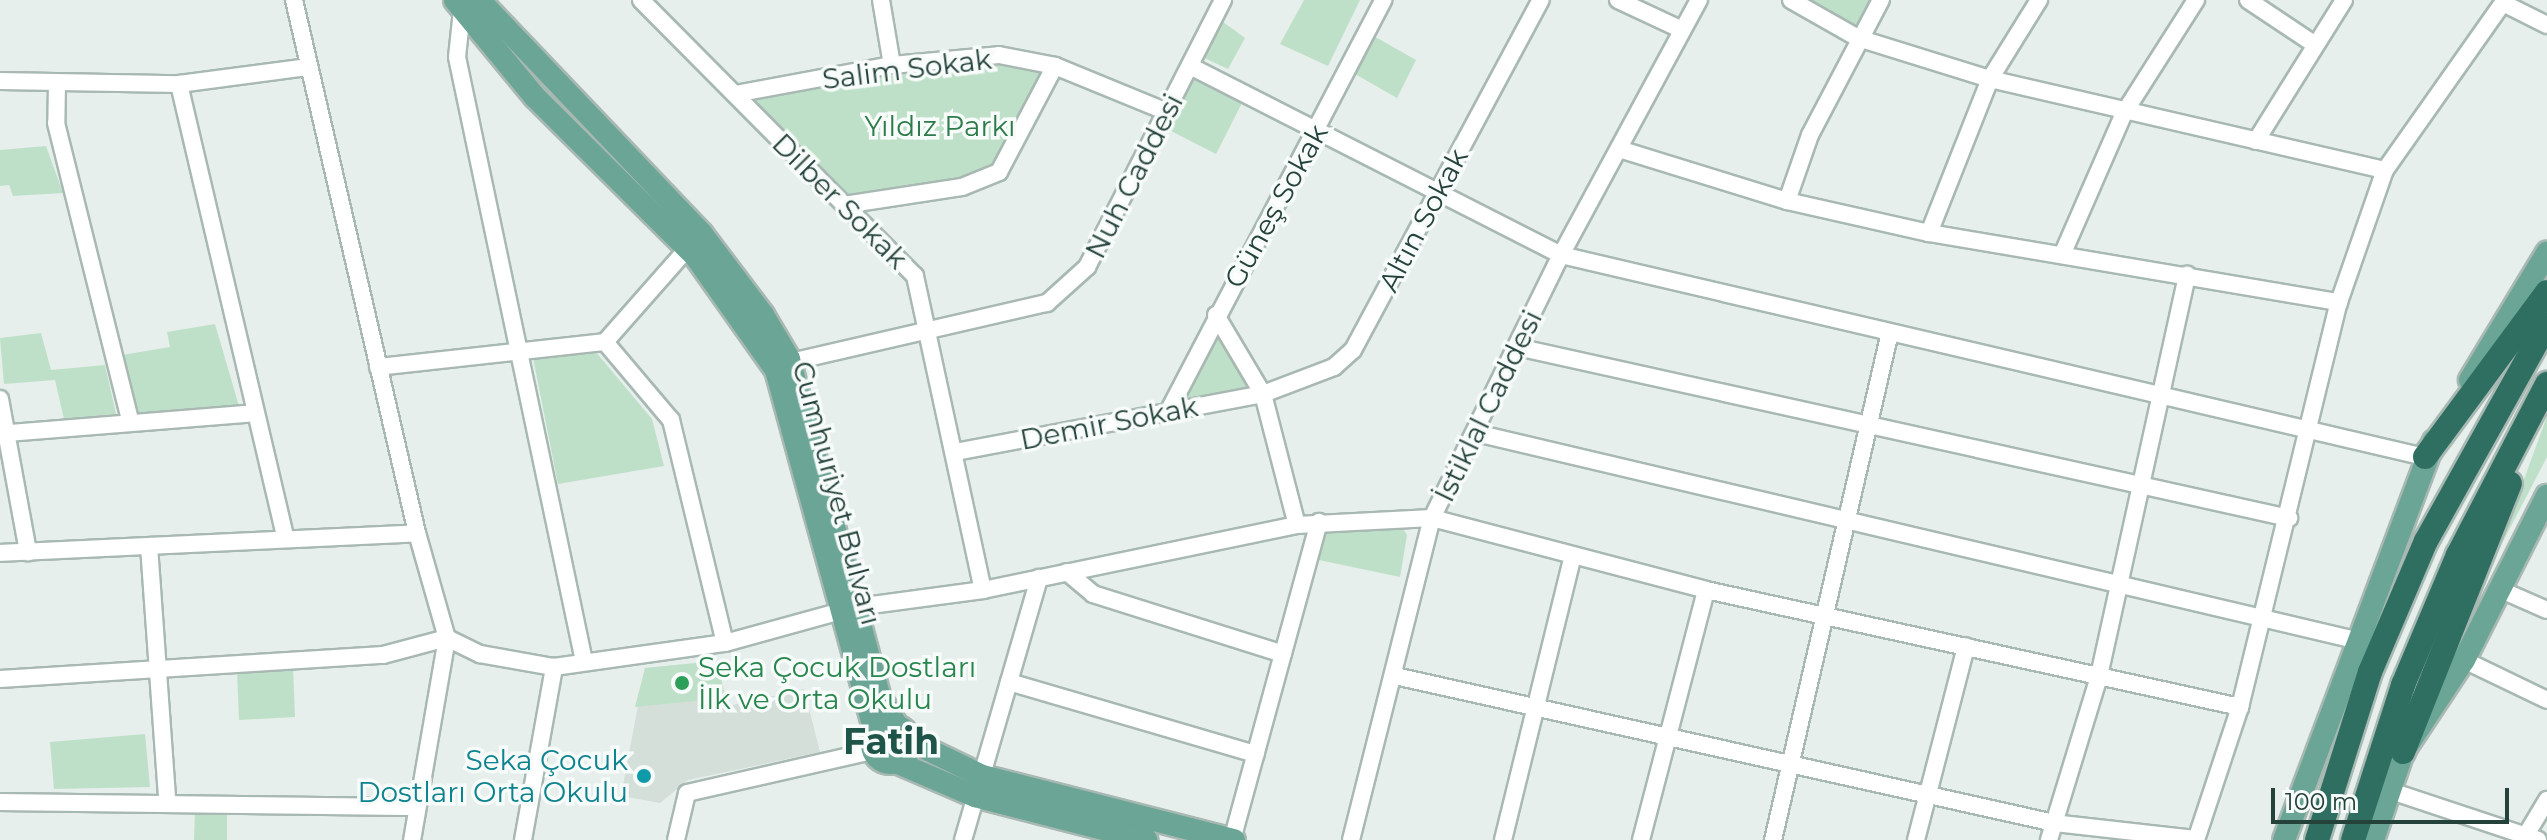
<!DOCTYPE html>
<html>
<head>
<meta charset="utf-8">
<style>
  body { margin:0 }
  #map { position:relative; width:2547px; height:840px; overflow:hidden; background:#e6efeb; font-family:Montserrat,sans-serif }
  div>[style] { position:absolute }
  .built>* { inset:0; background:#d4dfda }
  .green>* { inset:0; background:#bfe0c8 }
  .roads { filter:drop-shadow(2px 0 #a8b8b2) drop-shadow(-2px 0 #a8b8b2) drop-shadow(0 2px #a8b8b2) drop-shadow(0 -2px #a8b8b2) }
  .minor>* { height:16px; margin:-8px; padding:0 8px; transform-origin:8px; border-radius:8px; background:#fff }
  .major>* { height:22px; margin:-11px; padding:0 11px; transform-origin:11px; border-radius:11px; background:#6aa596 }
  .major>.ring { margin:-11px; padding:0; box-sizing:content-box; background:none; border:22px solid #6aa596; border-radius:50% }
  .highway>* { height:24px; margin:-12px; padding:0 12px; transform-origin:12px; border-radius:12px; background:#2f6f62 }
  .dots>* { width:22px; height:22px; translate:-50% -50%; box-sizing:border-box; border:4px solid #f7fbf9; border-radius:50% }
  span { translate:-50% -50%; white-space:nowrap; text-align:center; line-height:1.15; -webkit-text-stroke:7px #f7fbf9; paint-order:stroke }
  .street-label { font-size:28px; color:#24423a }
  .park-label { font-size:28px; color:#2d7a4b }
  .leisure-label { font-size:28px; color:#27864d }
  .left { translate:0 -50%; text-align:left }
  .culture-label { font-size:28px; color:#0d838f }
  .right { translate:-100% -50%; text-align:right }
  .district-label { font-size:36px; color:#1f5548; font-weight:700 }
  .scale { position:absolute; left:2271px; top:788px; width:238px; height:36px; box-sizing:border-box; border:4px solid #24423a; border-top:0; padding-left:10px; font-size:24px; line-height:28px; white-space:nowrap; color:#24423a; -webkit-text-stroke:6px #f7fbf9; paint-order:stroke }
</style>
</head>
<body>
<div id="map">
  <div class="built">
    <div style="clip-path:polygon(717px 661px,728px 706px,804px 689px,820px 752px,688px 780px,660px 803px,621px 796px,645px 668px)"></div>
  </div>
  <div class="green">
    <div style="clip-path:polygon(1304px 0,1360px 0,1328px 66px,1280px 44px)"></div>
    <div style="clip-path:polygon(1791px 0,1881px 0,1858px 38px)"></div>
    <div style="clip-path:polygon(1219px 19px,1245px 38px,1228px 69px,1202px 57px)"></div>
    <div style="clip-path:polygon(1372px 35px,1416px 60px,1397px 98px,1355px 74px)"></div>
    <div style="clip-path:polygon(999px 55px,1055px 66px,999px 172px,844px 205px,735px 94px)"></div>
    <div style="clip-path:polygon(1193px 78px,1242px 103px,1216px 154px,1167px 129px)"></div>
    <div style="clip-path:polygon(46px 146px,63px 193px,13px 196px,9px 185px,0 186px,0 150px)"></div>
    <div style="clip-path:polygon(1216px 315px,1263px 394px,1168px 412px)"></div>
    <div style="clip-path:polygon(215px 324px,239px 406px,137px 417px,122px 355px,170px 347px,167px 332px)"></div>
    <div style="clip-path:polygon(41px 333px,51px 370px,105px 365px,116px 414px,64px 419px,55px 380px,4px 384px,0 338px)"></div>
    <div style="clip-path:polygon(595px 351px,652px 419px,664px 466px,558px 484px,533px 358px)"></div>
    <div style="clip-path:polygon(2547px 416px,2547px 457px,2498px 551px)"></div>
    <div style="clip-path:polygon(1398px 522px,1407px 535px,1400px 577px,1319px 560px,1325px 527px)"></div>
    <div style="clip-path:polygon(717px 661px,725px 698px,635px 707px,645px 668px)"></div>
    <div style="clip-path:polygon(293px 668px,295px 717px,239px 720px,237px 670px)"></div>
    <div style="clip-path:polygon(145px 734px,150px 787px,54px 789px,50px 742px)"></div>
    <div style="clip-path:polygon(195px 810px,227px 810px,227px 840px,194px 840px)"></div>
  </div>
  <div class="roads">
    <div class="minor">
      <div style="left:294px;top:0;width:547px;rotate:77.01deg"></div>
      <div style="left:417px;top:533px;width:109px;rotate:74.1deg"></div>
      <div style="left:447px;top:638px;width:37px;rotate:26deg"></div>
      <div style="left:480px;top:654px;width:75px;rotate:10deg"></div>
      <div style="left:554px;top:667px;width:173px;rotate:-8deg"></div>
      <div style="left:725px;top:643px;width:136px;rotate:-15.4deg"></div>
      <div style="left:856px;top:607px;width:128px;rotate:-7.6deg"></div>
      <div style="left:983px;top:590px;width:321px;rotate:-11.7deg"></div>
      <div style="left:1297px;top:525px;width:135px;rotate:-3deg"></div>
      <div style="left:1432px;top:518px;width:283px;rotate:14.7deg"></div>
      <div style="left:1706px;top:590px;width:547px;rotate:12.36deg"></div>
      <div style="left:641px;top:0;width:389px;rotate:45.2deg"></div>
      <div style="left:915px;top:276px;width:321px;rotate:77.8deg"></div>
      <div style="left:881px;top:0;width:66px;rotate:80.4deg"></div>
      <div style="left:1618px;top:0;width:68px;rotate:25.1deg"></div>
      <div style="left:1791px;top:0;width:77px;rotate:29.6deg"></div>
      <div style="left:1858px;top:38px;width:138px;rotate:17.3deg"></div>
      <div style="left:1990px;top:79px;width:405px;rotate:13deg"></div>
      <div style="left:2248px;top:0;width:79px;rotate:33.7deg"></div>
      <div style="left:463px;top:1px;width:56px;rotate:96.1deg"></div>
      <div style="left:457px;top:57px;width:617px;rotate:78.13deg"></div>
      <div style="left:2503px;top:3px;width:49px;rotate:26.6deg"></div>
      <div style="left:1190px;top:66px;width:416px;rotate:27deg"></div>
      <div style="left:1561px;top:255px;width:887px;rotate:13.16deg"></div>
      <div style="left:0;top:81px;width:179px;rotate:1deg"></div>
      <div style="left:179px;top:84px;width:131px;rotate:-7.5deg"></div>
      <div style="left:57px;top:84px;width:39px;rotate:91deg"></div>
      <div style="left:56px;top:123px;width:309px;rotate:76deg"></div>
      <div style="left:179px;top:84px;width:465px;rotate:76.8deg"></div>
      <div style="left:735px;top:94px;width:160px;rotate:-10.5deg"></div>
      <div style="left:892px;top:65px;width:107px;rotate:-5.3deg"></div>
      <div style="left:999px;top:55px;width:57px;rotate:11.1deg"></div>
      <div style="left:1055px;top:66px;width:121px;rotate:22.3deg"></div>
      <div style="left:2256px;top:141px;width:166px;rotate:-58deg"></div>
      <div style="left:1619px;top:149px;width:176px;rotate:17.2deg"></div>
      <div style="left:1787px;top:201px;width:146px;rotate:12.7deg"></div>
      <div style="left:1929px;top:233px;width:416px;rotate:9.6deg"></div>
      <div style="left:1787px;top:201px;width:70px;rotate:-70.8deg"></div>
      <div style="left:1810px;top:135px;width:153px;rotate:-62.3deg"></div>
      <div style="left:844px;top:205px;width:119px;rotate:-8.7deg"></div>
      <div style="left:962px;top:187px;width:40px;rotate:-22deg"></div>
      <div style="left:999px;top:172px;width:120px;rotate:-62.2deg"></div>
      <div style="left:1929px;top:233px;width:166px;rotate:-68.4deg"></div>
      <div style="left:1990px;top:79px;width:93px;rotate:-58.2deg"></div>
      <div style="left:2062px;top:255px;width:155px;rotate:-66.4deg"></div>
      <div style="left:2124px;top:113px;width:134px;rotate:-57.5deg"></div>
      <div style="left:1216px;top:315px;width:92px;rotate:59.3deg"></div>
      <div style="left:1263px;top:394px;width:135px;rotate:75.5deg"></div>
      <div style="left:605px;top:342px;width:135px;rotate:-48.6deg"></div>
      <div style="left:1517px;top:347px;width:791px;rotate:12.49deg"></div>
      <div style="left:782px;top:364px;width:272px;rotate:-13deg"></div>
      <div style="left:1047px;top:303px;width:54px;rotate:-42deg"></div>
      <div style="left:1087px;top:267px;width:300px;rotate:-63deg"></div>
      <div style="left:378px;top:367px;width:228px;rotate:-6.3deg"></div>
      <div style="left:605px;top:342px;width:102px;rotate:49.8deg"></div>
      <div style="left:671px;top:420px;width:229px;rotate:76.4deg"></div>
      <div style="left:0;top:399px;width:156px;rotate:79.6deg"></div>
      <div style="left:1168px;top:412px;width:465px;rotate:-62.4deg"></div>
      <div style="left:9px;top:433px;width:247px;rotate:-4.6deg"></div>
      <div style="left:1476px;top:433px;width:907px;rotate:13.25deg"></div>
      <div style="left:956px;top:452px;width:312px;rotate:-10.7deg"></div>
      <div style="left:1263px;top:394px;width:76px;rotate:-20.8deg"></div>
      <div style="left:1334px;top:367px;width:25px;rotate:-42deg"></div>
      <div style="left:1353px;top:350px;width:397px;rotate:-61.8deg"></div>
      <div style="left:149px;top:546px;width:255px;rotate:85.9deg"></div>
      <div style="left:0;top:553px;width:417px;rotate:-2.7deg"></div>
      <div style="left:1067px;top:572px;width:34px;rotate:40deg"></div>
      <div style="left:1093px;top:594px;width:199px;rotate:17.5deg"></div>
      <div style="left:2499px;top:589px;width:52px;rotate:23.6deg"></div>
      <div style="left:2464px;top:660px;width:92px;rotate:25.7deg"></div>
      <div style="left:1395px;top:676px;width:675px;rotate:12.57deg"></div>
      <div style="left:2054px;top:823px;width:143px;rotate:6.4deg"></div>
      <div style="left:0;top:679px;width:384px;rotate:-3.6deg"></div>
      <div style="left:383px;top:655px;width:66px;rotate:-14.9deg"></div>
      <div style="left:447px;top:638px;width:205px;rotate:99.8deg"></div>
      <div style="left:1009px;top:682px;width:257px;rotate:16.3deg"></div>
      <div style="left:2391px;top:791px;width:155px;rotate:18.4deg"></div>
      <div style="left:0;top:802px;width:417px;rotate:0.7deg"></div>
      <div style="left:2526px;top:835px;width:41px;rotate:-59deg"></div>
      <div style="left:523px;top:840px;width:176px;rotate:-79.8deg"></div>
      <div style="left:676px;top:840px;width:48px;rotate:-76.8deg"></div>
      <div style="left:687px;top:793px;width:190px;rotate:-12.8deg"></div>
      <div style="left:963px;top:840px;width:273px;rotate:-73.8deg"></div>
      <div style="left:1232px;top:840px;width:330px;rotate:-74.7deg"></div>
      <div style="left:1351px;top:840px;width:332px;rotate:-75.9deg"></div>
      <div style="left:1432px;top:518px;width:293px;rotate:-63.9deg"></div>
      <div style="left:1561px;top:255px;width:290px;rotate:-61.6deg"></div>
      <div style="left:1503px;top:840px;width:292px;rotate:-76.2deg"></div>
      <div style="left:1641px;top:840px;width:258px;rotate:-75.4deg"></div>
      <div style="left:1773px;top:840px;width:521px;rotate:-77.03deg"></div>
      <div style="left:1916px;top:840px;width:200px;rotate:-75.5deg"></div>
      <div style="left:2049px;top:840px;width:171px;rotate:-73deg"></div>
      <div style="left:2099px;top:676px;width:411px;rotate:-77.6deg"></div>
      <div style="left:2196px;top:840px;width:140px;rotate:-71.7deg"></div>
      <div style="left:2240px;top:707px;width:417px;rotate:-76.3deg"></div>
      <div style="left:2339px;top:302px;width:140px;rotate:-70.8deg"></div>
      <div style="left:2385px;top:170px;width:208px;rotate:-54.8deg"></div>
    </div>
    <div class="major">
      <div style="left:455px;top:0;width:126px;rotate:50.5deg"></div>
      <div style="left:535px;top:97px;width:227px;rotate:44.8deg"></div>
      <div style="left:696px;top:257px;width:138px;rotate:54.7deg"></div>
      <div style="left:776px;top:370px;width:376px;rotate:74.7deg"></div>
      <div style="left:479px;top:0;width:322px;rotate:46.4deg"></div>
      <div style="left:701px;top:233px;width:103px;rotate:52.9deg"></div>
      <div style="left:763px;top:315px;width:51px;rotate:59.4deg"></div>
      <div style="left:789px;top:359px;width:349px;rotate:75deg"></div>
      <div style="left:879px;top:696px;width:35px;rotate:59deg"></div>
      <div style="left:2470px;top:380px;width:149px;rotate:-58.8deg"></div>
      <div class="ring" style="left:872px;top:725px;width:16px;height:16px"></div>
      <div style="left:910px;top:741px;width:80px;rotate:25.9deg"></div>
      <div style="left:982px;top:776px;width:260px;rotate:14.3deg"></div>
      <div style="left:898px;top:763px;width:84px;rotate:23.2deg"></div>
      <div style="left:975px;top:796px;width:177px;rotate:14.4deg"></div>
      <div style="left:2284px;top:840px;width:426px;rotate:-69.4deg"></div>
      <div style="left:2373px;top:840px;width:93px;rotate:-71.2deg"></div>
      <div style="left:2403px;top:752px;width:110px;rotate:-56.5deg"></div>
      <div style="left:2464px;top:660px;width:184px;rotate:-63.2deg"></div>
    </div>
    <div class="highway">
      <div style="left:2425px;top:457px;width:205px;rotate:-53.5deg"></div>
      <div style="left:2403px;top:752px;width:289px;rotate:-68.3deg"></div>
      <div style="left:2317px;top:840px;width:176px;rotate:-72.5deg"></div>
      <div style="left:2370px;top:672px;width:142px;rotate:-66.9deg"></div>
      <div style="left:2426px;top:541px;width:248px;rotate:-60.9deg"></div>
      <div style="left:2353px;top:840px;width:163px;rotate:-72.1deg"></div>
      <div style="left:2403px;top:685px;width:141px;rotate:-67.1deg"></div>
      <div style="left:2458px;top:555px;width:193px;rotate:-62.5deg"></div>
    </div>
  </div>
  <div class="dots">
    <div style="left:682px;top:683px;background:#2e9e5b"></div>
    <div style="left:644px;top:776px;background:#0f9aa8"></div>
  </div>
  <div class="street-label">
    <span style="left:907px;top:69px;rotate:-7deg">Salim Sokak</span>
    <span style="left:1134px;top:176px;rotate:-63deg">Nuh Caddesi</span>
    <span style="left:840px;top:201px;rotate:45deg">Dilber Sokak</span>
    <span style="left:1276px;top:206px;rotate:-61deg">Güneş Sokak</span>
    <span style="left:1423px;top:220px;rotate:-62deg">Altın Sokak</span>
    <span style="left:1488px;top:406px;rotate:-64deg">İstiklal Caddesi</span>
    <span style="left:1109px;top:423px;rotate:-11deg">Demir Sokak</span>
    <span style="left:837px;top:493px;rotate:75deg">Cumhuriyet Bulvarı</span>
  </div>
  <div class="park-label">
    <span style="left:940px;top:126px">Yıldız Parkı</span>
  </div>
  <div class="leisure-label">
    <span class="left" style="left:698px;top:683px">Seka Çocuk Dostları<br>İlk ve Orta Okulu</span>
  </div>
  <div class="culture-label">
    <span class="right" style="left:628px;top:776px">Seka Çocuk<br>Dostları Orta Okulu</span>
  </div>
  <div class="district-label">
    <span style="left:891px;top:742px">Fatih</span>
  </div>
  <div class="scale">100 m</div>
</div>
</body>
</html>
